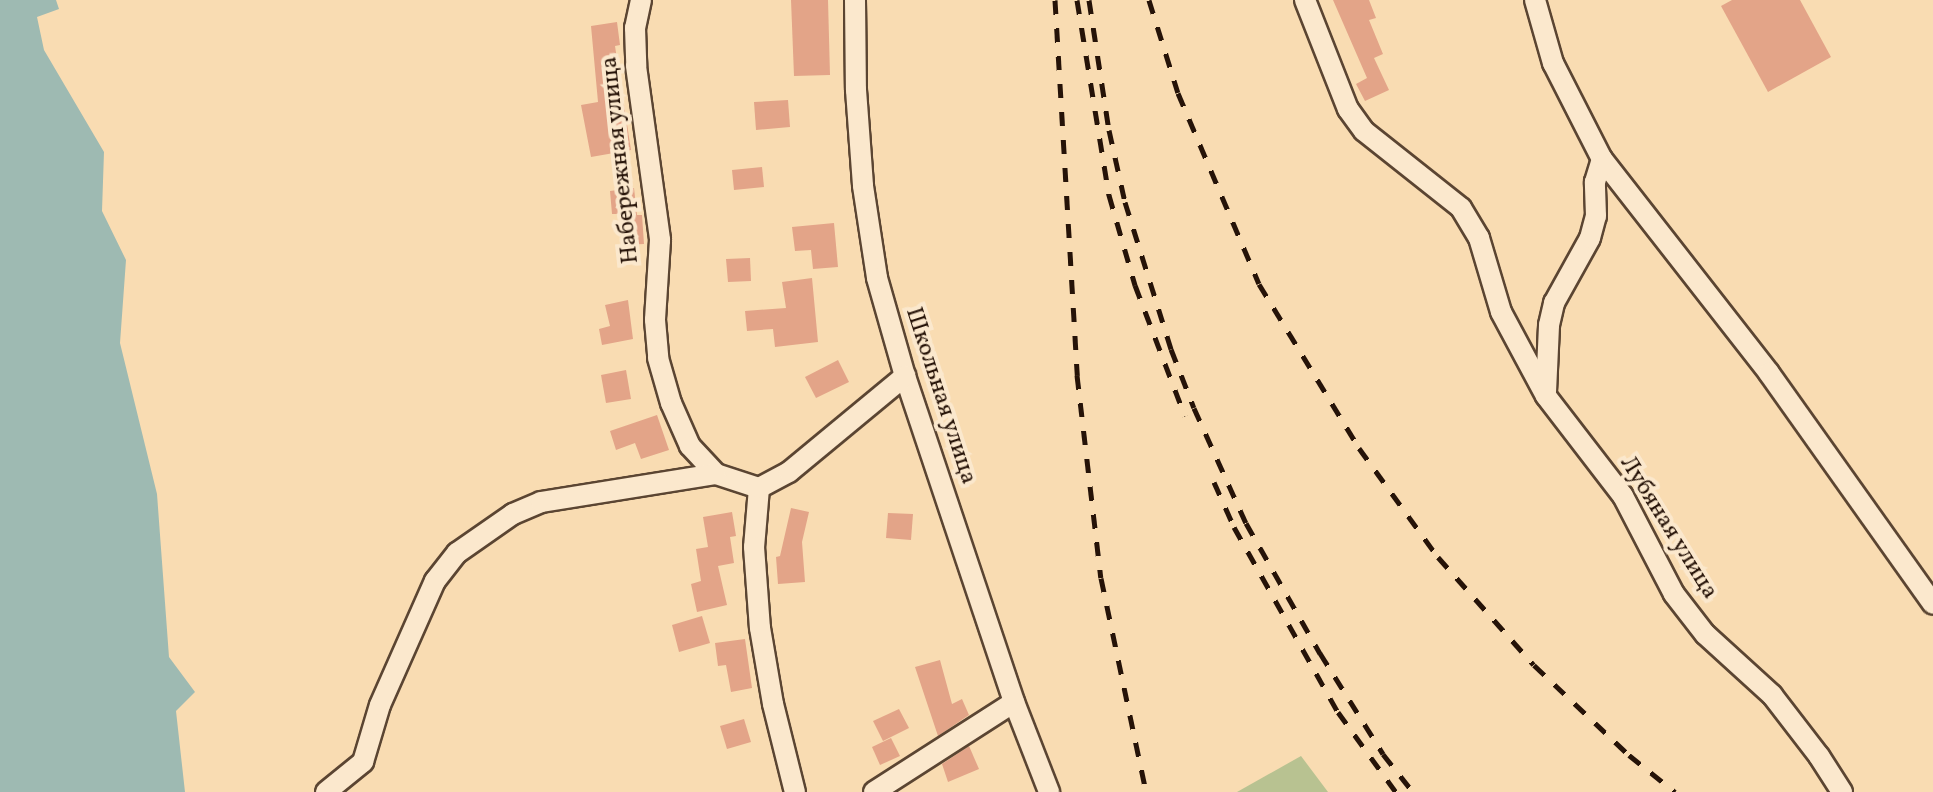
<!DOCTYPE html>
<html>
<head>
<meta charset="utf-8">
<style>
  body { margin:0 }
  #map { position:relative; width:1933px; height:792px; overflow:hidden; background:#f9dcb2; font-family:Vollkorn,serif }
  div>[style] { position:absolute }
  .green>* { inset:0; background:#b8c291 }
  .water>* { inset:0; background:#9ebab2 }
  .building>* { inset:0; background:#e3a488 }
  .roads { filter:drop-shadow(2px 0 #5b4532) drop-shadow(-2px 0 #5b4532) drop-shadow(0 2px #5b4532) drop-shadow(0 -2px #5b4532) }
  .minor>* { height:20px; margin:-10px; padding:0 10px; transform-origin:10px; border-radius:10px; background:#fbe8cd }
  .rail>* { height:5px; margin-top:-2.5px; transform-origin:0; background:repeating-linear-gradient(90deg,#261308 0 14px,transparent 0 28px) }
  span { translate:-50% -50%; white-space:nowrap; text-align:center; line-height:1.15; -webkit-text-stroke:8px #fbe8cd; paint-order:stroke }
  .street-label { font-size:24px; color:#261308 }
</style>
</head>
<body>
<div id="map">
  <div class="green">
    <div style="clip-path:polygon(1301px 756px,1328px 792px,1237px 792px)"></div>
  </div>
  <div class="water">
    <div style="clip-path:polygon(0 0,56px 0,59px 9px,37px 17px,44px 50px,104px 152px,102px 211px,126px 260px,120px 343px,157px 494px,169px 657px,195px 692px,176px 711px,185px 792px,0 792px)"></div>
  </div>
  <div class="building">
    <div style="clip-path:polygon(791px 0,828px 0,830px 75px,794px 76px)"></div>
    <div style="clip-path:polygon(1333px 0,1369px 0,1376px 18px,1369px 20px,1383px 54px,1374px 58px,1389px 90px,1365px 101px,1356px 84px,1367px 78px)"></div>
    <div style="clip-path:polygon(1732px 0,1800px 0,1831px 57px,1768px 92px,1721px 6px)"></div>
    <div style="clip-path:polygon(617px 22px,620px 45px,615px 46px,631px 150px,591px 157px,581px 105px,598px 102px,591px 26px)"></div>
    <div style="clip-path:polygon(788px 100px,790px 127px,756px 130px,754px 102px)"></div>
    <div style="clip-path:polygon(762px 167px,764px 187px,734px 190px,732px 170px)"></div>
    <div style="clip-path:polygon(634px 188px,637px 215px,642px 215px,644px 244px,621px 245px,619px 214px,612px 214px,610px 191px)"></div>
    <div style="clip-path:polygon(834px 223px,838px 267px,813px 269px,811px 250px,795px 251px,792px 227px)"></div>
    <div style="clip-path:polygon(750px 258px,751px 281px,728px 282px,726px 259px)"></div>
    <div style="clip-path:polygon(812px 278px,818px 342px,775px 347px,773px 329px,747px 331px,745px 311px,786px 308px,782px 282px)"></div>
    <div style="clip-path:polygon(628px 300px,633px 339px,602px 345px,599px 329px,610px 326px,605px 305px)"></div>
    <div style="clip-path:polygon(838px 360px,849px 382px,816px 398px,805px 377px)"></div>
    <div style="clip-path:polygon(626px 370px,631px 399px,606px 403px,601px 375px)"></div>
    <div style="clip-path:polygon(657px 415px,669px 450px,641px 459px,635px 443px,616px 450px,610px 431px)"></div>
    <div style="clip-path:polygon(791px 508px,809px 512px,802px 542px,805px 582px,778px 584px,776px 557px,780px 556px)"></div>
    <div style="clip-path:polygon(732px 512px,736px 536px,730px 537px,734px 563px,718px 566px,727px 605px,697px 612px,691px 584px,701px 581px,696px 549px,708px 547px,703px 517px)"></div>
    <div style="clip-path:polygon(888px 513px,913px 514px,911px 540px,886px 538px)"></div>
    <div style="clip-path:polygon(702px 616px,710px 643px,679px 652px,672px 625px)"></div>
    <div style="clip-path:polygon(745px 639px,752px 688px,731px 692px,726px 665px,718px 666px,715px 643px)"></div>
    <div style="clip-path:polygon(940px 660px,952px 704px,962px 699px,969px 715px,938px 736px,915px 667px)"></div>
    <div style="clip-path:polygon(899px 709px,909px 728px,883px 741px,873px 721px)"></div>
    <div style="clip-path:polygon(744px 719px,751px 742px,727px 749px,720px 726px)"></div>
    <div style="clip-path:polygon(891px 738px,900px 756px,880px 765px,872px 747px)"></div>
    <div style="clip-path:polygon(969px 746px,979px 769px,948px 782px,942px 764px)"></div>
  </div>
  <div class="roads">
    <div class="minor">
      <div style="left:641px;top:0;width:29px;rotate:102deg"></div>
      <div style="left:635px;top:28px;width:38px;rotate:88deg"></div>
      <div style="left:636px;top:66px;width:176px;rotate:82.1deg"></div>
      <div style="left:660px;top:240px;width:80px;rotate:93.6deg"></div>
      <div style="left:655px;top:320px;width:38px;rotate:85deg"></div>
      <div style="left:658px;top:358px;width:47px;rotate:73.9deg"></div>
      <div style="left:671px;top:403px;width:47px;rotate:66.2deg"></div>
      <div style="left:690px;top:446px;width:38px;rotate:47deg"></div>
      <div style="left:716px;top:474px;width:45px;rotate:18deg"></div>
      <div style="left:855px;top:0;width:90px;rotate:89.4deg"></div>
      <div style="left:856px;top:90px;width:96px;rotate:85.8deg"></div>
      <div style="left:863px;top:186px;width:93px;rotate:81.3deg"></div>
      <div style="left:877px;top:278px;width:102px;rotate:74.1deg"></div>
      <div style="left:905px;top:376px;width:344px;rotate:71.5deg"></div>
      <div style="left:1014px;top:702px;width:97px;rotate:68.7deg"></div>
      <div style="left:1305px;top:0;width:117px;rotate:68.5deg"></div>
      <div style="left:1348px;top:109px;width:27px;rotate:54deg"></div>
      <div style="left:1364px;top:131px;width:124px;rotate:38.4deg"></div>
      <div style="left:1461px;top:208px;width:35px;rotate:59deg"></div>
      <div style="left:1479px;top:238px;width:77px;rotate:73.4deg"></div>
      <div style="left:1501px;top:312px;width:95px;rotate:61.8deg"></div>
      <div style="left:1546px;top:396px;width:126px;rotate:52.4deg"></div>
      <div style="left:1623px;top:496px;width:110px;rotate:62.5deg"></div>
      <div style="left:1674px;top:594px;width:51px;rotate:52.2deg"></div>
      <div style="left:1705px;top:634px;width:91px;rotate:42.3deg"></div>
      <div style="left:1772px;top:695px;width:77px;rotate:52.4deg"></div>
      <div style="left:1819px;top:756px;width:43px;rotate:57.4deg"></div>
      <div style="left:1535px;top:0;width:66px;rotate:74.1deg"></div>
      <div style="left:1553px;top:63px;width:108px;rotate:63deg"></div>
      <div style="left:1602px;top:159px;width:271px;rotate:52deg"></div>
      <div style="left:1769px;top:373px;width:283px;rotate:54.6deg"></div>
      <div style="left:1546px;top:392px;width:67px;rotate:-87.4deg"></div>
      <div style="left:1549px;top:325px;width:23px;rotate:-77deg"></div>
      <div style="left:1554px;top:303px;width:74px;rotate:-61deg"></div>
      <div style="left:1590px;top:238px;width:23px;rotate:-75deg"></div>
      <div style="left:1596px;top:216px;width:34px;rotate:-92deg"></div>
      <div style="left:1595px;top:182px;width:24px;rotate:-73deg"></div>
      <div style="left:759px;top:488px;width:59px;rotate:94.8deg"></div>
      <div style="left:754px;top:547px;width:81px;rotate:85.8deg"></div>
      <div style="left:760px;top:628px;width:77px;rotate:80.3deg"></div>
      <div style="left:773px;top:704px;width:91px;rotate:76deg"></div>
      <div style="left:759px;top:488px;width:34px;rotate:-28deg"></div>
      <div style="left:789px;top:472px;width:151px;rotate:-39.6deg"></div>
      <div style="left:326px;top:792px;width:48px;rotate:-39deg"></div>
      <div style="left:363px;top:762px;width:59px;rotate:-73.4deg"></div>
      <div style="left:380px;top:705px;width:136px;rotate:-66.1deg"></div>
      <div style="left:435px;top:581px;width:36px;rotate:-52deg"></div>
      <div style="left:457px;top:553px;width:68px;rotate:-34.9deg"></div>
      <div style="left:513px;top:514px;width:30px;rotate:-23deg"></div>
      <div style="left:541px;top:502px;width:177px;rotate:-9.1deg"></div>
      <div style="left:874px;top:792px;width:166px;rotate:-32.7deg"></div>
    </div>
  </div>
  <div class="rail">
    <div style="left:1055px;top:0;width:376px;rotate:86.6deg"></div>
    <div style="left:1077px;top:375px;width:204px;rotate:83.3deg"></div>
    <div style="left:1101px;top:578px;width:219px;rotate:78.1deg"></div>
    <div style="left:1077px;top:0;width:198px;rotate:80.7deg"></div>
    <div style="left:1109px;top:195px;width:94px;rotate:73.9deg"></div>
    <div style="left:1135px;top:285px;width:140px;rotate:69.1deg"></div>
    <div style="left:1089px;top:0;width:132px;rotate:81.3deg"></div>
    <div style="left:1109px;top:130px;width:74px;rotate:77.5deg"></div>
    <div style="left:1125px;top:202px;width:154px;rotate:72.6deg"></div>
    <div style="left:1171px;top:349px;width:63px;rotate:68.7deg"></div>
    <div style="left:1194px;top:408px;width:126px;rotate:65.7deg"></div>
    <div style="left:1246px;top:523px;width:150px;rotate:60.4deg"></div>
    <div style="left:1320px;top:653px;width:119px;rotate:58deg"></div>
    <div style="left:1383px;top:754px;width:48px;rotate:51.7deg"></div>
    <div style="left:1149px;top:0;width:97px;rotate:72.7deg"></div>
    <div style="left:1178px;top:93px;width:207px;rotate:67deg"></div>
    <div style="left:1259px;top:284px;width:192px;rotate:58.6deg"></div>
    <div style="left:1359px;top:448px;width:135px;rotate:54.1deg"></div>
    <div style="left:1438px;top:557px;width:144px;rotate:48.4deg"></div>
    <div style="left:1534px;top:665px;width:131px;rotate:43.5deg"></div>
    <div style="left:1629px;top:755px;width:59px;rotate:38.8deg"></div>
    <div style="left:1214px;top:482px;width:49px;rotate:66deg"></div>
    <div style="left:1234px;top:527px;width:212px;rotate:60.7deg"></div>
    <div style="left:1338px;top:712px;width:99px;rotate:54.1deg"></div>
  </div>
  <div class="street-label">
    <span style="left:621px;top:160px;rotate:-96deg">Набережная улица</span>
    <span style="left:940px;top:396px;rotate:72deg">Школьная улица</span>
    <span style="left:1668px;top:528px;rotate:58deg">Лубяная улица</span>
  </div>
</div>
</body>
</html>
